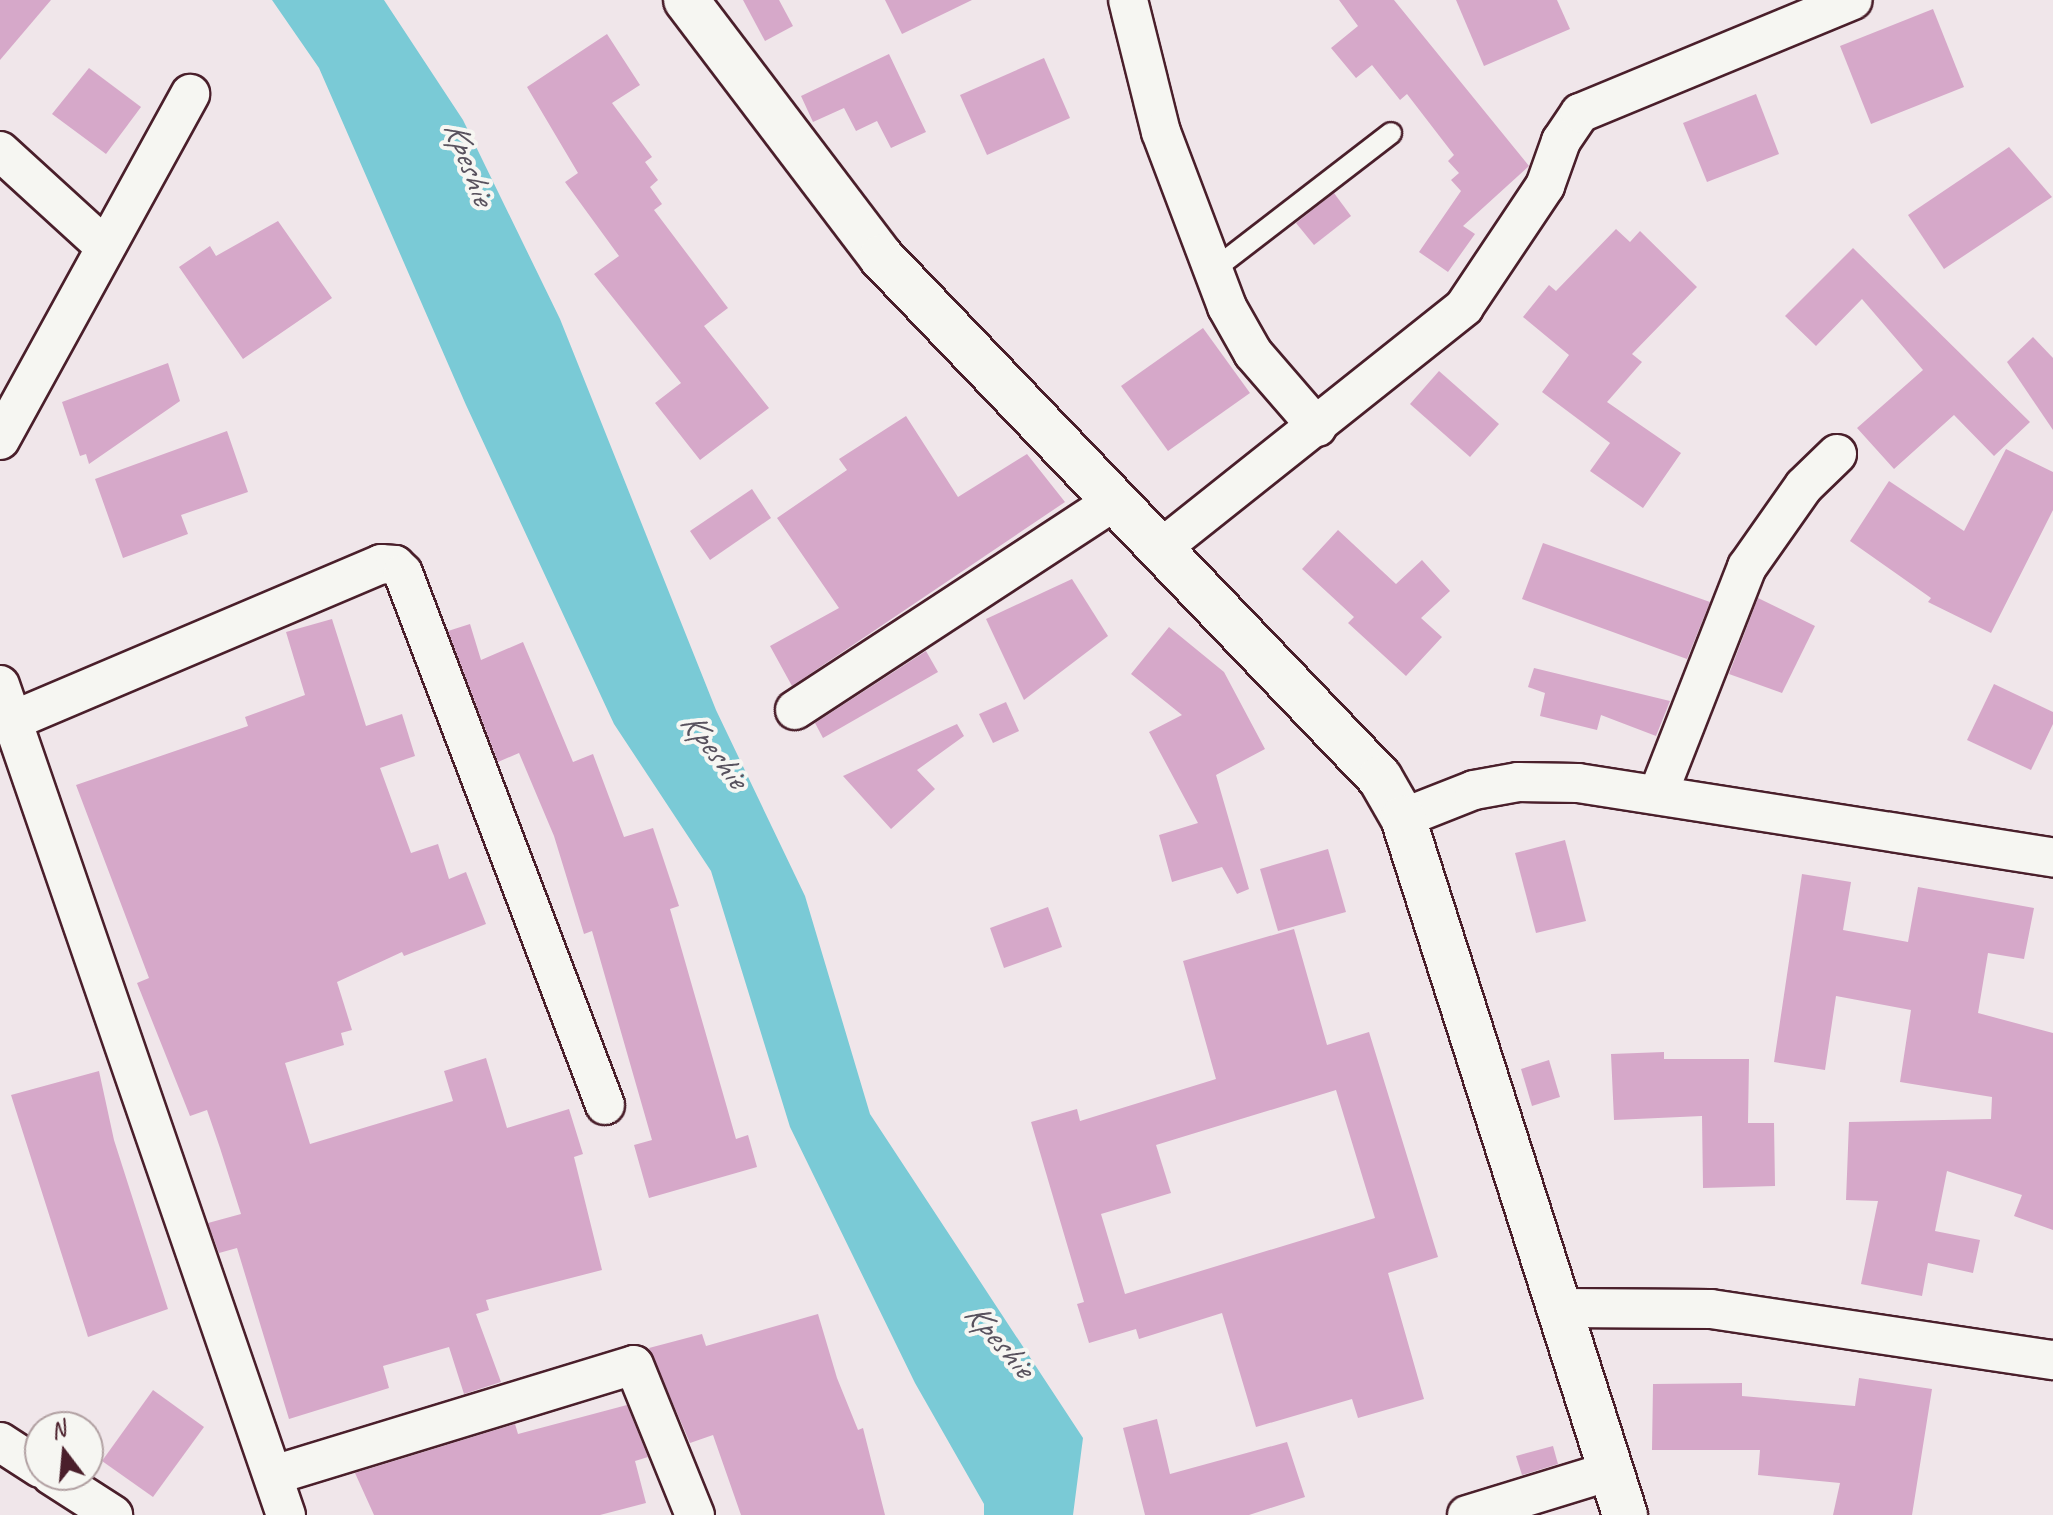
<!DOCTYPE html>
<html>
<head>
<meta charset="utf-8">
<style>
  body { margin:0 }
  #map { position:relative; width:2053px; height:1515px; overflow:hidden; background:#f0e6ea; font-family:Caveat,sans-serif }
  div>[style] { position:absolute }
  .water>* { inset:0; background:#7acad6 }
  .building>* { inset:0; background:#d6a8c9 }
  .roads { filter:drop-shadow(2px 0 #4a1f2b) drop-shadow(-2px 0 #4a1f2b) drop-shadow(0 2px #4a1f2b) drop-shadow(0 -2px #4a1f2b) }
  .lane>* { height:20px; margin:-10px; padding:0 10px; transform-origin:10px; border-radius:10px; background:#f6f6f2 }
  .street>* { height:38px; margin:-19px; padding:0 19px; transform-origin:19px; border-radius:19px; background:#f6f6f2 }
  .secondary>* { height:44px; margin:-22px; padding:0 22px; transform-origin:22px; border-radius:22px; background:#f6f6f2 }
  span { translate:-50% -50%; white-space:nowrap; text-align:center; line-height:1.15; -webkit-text-stroke:8px #f6f6f2; paint-order:stroke }
  .water-label { font-size:34px; color:#58525e; font-style:italic }
  .north { position:absolute; left:24px; top:1411px; width:80px; height:80px; box-sizing:border-box; background:#f6f6f2; border:2px solid #b1a0a2; border-radius:50%; rotate:344deg; font-size:22px; font-weight:700; line-height:32px; text-align:center; color:#4a1f2b }
  .north::after { content:''; display:block; margin:auto; width:28px; height:36px; background:#4a1f2b; clip-path:polygon(50% 0,100% 100%,50% 72%,0 100%) }
</style>
</head>
<body>
<div id="map">
  <div class="water">
    <div style="clip-path:polygon(272px 0,384px 0,463px 120px,560px 319px,716px 710px,805px 896px,870px 1114px,1083px 1438px,1073px 1515px,984px 1515px,984px 1504px,915px 1383px,790px 1127px,711px 871px,614px 724px,466px 405px,319px 68px)"></div>
  </div>
  <div class="building">
    <div style="clip-path:polygon(0 0,51px 0,0 60px)"></div>
    <div style="clip-path:polygon(743px 0,779px 0,793px 26px,765px 41px)"></div>
    <div style="clip-path:polygon(885px 0,972px 0,902px 34px)"></div>
    <div style="clip-path:polygon(1339px 0,1394px 0,1529px 166px,1463px 226px,1475px 234px,1448px 272px,1419px 252px,1461px 191px,1451px 180px,1459px 173px,1448px 161px,1454px 155px,1407px 94px,1400px 100px,1372px 65px,1356px 78px,1331px 48px,1358px 26px)"></div>
    <div style="clip-path:polygon(1456px 0,1557px 0,1570px 29px,1484px 66px)"></div>
    <div style="clip-path:polygon(1933px 9px,1964px 87px,1871px 124px,1840px 46px)"></div>
    <div style="clip-path:polygon(607px 34px,640px 85px,612px 103px,652px 157px,645px 162px,658px 180px,650px 187px,662px 204px,654px 210px,728px 308px,704px 326px,769px 408px,700px 460px,655px 403px,681px 383px,594px 274px,619px 256px,565px 182px,578px 173px,527px 87px)"></div>
    <div style="clip-path:polygon(889px 54px,926px 132px,891px 148px,877px 121px,856px 131px,844px 108px,813px 122px,801px 96px)"></div>
    <div style="clip-path:polygon(1044px 58px,1070px 118px,987px 155px,960px 95px)"></div>
    <div style="clip-path:polygon(89px 68px,141px 107px,106px 154px,52px 114px)"></div>
    <div style="clip-path:polygon(1756px 94px,1779px 154px,1707px 182px,1683px 123px)"></div>
    <div style="clip-path:polygon(2009px 147px,2052px 197px,1944px 269px,1908px 215px)"></div>
    <div style="clip-path:polygon(1334px 193px,1351px 216px,1314px 245px,1296px 223px)"></div>
    <div style="clip-path:polygon(278px 221px,332px 298px,243px 359px,179px 267px,210px 246px,216px 256px)"></div>
    <div style="clip-path:polygon(1616px 229px,1630px 242px,1640px 231px,1697px 287px,1632px 354px,1642px 362px,1607px 402px,1681px 453px,1643px 508px,1590px 471px,1610px 443px,1542px 392px,1569px 355px,1523px 317px,1549px 285px,1556px 291px)"></div>
    <div style="clip-path:polygon(1853px 248px,2030px 422px,1994px 456px,1954px 415px,1894px 469px,1857px 428px,1923px 370px,1862px 299px,1816px 346px,1785px 316px)"></div>
    <div style="clip-path:polygon(1203px 328px,1250px 393px,1168px 451px,1121px 386px)"></div>
    <div style="clip-path:polygon(2033px 337px,2053px 358px,2053px 430px,2007px 362px)"></div>
    <div style="clip-path:polygon(168px 363px,180px 401px,89px 464px,86px 454px,80px 456px,62px 402px)"></div>
    <div style="clip-path:polygon(1439px 371px,1499px 424px,1470px 457px,1410px 404px)"></div>
    <div style="clip-path:polygon(906px 416px,958px 497px,1027px 454px,1065px 502px,792px 686px,770px 646px,839px 608px,777px 518px,847px 470px,839px 459px)"></div>
    <div style="clip-path:polygon(227px 431px,248px 492px,181px 515px,188px 534px,123px 558px,95px 479px)"></div>
    <div style="clip-path:polygon(2006px 449px,2053px 472px,2053px 510px,1991px 633px,1928px 602px,1931px 598px,1850px 541px,1889px 481px,1964px 531px)"></div>
    <div style="clip-path:polygon(752px 489px,771px 518px,710px 560px,690px 531px)"></div>
    <div style="clip-path:polygon(1338px 530px,1396px 584px,1422px 560px,1450px 591px,1421px 618px,1442px 637px,1406px 676px,1348px 623px,1354px 617px,1302px 569px)"></div>
    <div style="clip-path:polygon(1543px 543px,1710px 602px,1687px 659px,1522px 599px)"></div>
    <div style="clip-path:polygon(1072px 579px,1108px 636px,1024px 700px,986px 619px)"></div>
    <div style="clip-path:polygon(1758px 598px,1815px 626px,1782px 693px,1729px 674px)"></div>
    <div style="clip-path:polygon(332px 619px,366px 726px,402px 714px,415px 756px,380px 768px,411px 853px,438px 844px,449px 879px,466px 872px,486px 924px,404px 956px,402px 952px,337px 982px,352px 1030px,341px 1033px,344px 1045px,285px 1063px,310px 1144px,453px 1101px,444px 1071px,486px 1058px,507px 1128px,569px 1109px,583px 1154px,574px 1157px,602px 1270px,486px 1300px,489px 1310px,476px 1314px,501px 1382px,464px 1394px,449px 1347px,383px 1366px,389px 1388px,289px 1419px,237px 1248px,219px 1253px,208px 1223px,241px 1214px,220px 1148px,207px 1110px,190px 1116px,137px 983px,149px 978px,76px 785px,248px 726px,245px 717px,305px 695px,286px 632px)"></div>
    <div style="clip-path:polygon(470px 624px,481px 660px,523px 642px,573px 762px,593px 754px,624px 837px,653px 828px,679px 906px,670px 909px,736px 1139px,748px 1135px,757px 1167px,649px 1198px,634px 1145px,652px 1140px,592px 931px,584px 934px,554px 836px,519px 753px,498px 762px,448px 631px)"></div>
    <div style="clip-path:polygon(1169px 627px,1224px 672px,1265px 749px,1216px 775px,1249px 889px,1237px 894px,1222px 867px,1172px 882px,1159px 835px,1198px 823px,1149px 732px,1182px 715px,1131px 674px)"></div>
    <div style="clip-path:polygon(926px 651px,938px 672px,823px 738px,815px 723px)"></div>
    <div style="clip-path:polygon(1534px 668px,1608px 686px,1670px 701px,1656px 736px,1601px 715px,1597px 730px,1540px 716px,1545px 693px,1528px 687px)"></div>
    <div style="clip-path:polygon(1994px 684px,2053px 712px,2053px 724px,2031px 770px,1967px 740px)"></div>
    <div style="clip-path:polygon(1006px 702px,1019px 731px,993px 743px,979px 714px)"></div>
    <div style="clip-path:polygon(957px 724px,964px 736px,917px 770px,935px 789px,891px 829px,843px 776px)"></div>
    <div style="clip-path:polygon(1565px 840px,1586px 921px,1536px 933px,1515px 853px)"></div>
    <div style="clip-path:polygon(1328px 849px,1346px 912px,1278px 931px,1260px 869px)"></div>
    <div style="clip-path:polygon(1802px 874px,1851px 882px,1843px 930px,1908px 942px,1918px 887px,2034px 908px,2024px 959px,1988px 953px,1978px 1013px,2053px 1033px,2053px 1230px,2014px 1216px,2022px 1195px,1947px 1171px,1935px 1231px,1980px 1240px,1973px 1273px,1928px 1263px,1922px 1296px,1861px 1284px,1878px 1201px,1846px 1200px,1849px 1122px,1991px 1119px,1992px 1097px,1900px 1082px,1911px 1010px,1836px 996px,1825px 1070px,1774px 1062px)"></div>
    <div style="clip-path:polygon(1048px 907px,1062px 947px,1004px 968px,990px 928px)"></div>
    <div style="clip-path:polygon(evenodd,1294px 929px,1327px 1045px,1369px 1032px,1438px 1257px,1388px 1273px,1424px 1399px,1358px 1418px,1352px 1399px,1256px 1427px,1222px 1313px,1139px 1339px,1136px 1329px,1089px 1343px,1077px 1304px,1084px 1302px,1031px 1122px,1077px 1109px,1080px 1121px,1216px 1079px,1183px 961px,1294px 929px,1336px 1090px,1375px 1218px,1125px 1294px,1101px 1214px,1171px 1193px,1156px 1145px,1336px 1090px)"></div>
    <div style="clip-path:polygon(1664px 1052px,1664px 1059px,1749px 1059px,1748px 1123px,1774px 1123px,1775px 1186px,1703px 1188px,1702px 1116px,1614px 1120px,1611px 1054px)"></div>
    <div style="clip-path:polygon(1549px 1060px,1560px 1097px,1532px 1106px,1521px 1069px)"></div>
    <div style="clip-path:polygon(99px 1071px,114px 1140px,168px 1309px,88px 1337px,11px 1095px)"></div>
    <div style="clip-path:polygon(818px 1314px,837px 1378px,858px 1430px,863px 1428px,885px 1515px,741px 1515px,713px 1435px,690px 1443px,649px 1348px,702px 1334px,706px 1346px)"></div>
    <div style="clip-path:polygon(1859px 1378px,1932px 1389px,1912px 1515px,1833px 1515px,1840px 1483px,1758px 1475px,1760px 1450px,1652px 1450px,1653px 1384px,1742px 1383px,1742px 1396px,1855px 1406px)"></div>
    <div style="clip-path:polygon(153px 1390px,204px 1427px,153px 1497px,102px 1461px)"></div>
    <div style="clip-path:polygon(627px 1405px,648px 1457px,635px 1461px,646px 1503px,600px 1515px,374px 1515px,355px 1473px,515px 1424px,518px 1434px)"></div>
    <div style="clip-path:polygon(1157px 1419px,1170px 1474px,1287px 1442px,1305px 1497px,1249px 1515px,1145px 1515px,1123px 1428px)"></div>
    <div style="clip-path:polygon(1553px 1446px,1558px 1464px,1522px 1475px,1516px 1456px)"></div>
  </div>
  <div class="roads">
    <div class="lane">
      <div style="left:1212px;top:271px;width:226px;rotate:-37.6deg"></div>
    </div>
    <div class="street">
      <div style="left:1128px;top:0;width:136px;rotate:76deg"></div>
      <div style="left:1161px;top:132px;width:187px;rotate:69.3deg"></div>
      <div style="left:1227px;top:307px;width:53px;rotate:60.5deg"></div>
      <div style="left:1253px;top:353px;width:98px;rotate:49.1deg"></div>
      <div style="left:0;top:151px;width:142px;rotate:42.4deg"></div>
      <div style="left:0;top:440px;width:395px;rotate:-61.2deg"></div>
      <div style="left:1159px;top:550px;width:390px;rotate:-38.5deg"></div>
      <div style="left:1464px;top:307px;width:146px;rotate:-56.2deg"></div>
      <div style="left:1545px;top:186px;width:48px;rotate:-70.4deg"></div>
      <div style="left:1561px;top:141px;width:34px;rotate:-56deg"></div>
      <div style="left:1580px;top:113px;width:295px;rotate:-22.5deg"></div>
      <div style="left:0;top:685px;width:878px;rotate:70.99deg"></div>
      <div style="left:795px;top:710px;width:380px;rotate:-33.2deg"></div>
      <div style="left:14px;top:720px;width:399px;rotate:-23deg"></div>
      <div style="left:381px;top:564px;width:14px;rotate:4deg"></div>
      <div style="left:395px;top:565px;width:11px;rotate:45deg"></div>
      <div style="left:403px;top:573px;width:569px;rotate:69.21deg"></div>
      <div style="left:1658px;top:794px;width:244px;rotate:-68.6deg"></div>
      <div style="left:1747px;top:567px;width:99px;rotate:-54.9deg"></div>
      <div style="left:1804px;top:486px;width:46px;rotate:-44.1deg"></div>
      <div style="left:1403px;top:818px;width:76px;rotate:-21.5deg"></div>
      <div style="left:1474px;top:790px;width:45px;rotate:-10.3deg"></div>
      <div style="left:1518px;top:782px;width:60px;rotate:1deg"></div>
      <div style="left:1578px;top:783px;width:481px;rotate:8.9deg"></div>
      <div style="left:1561px;top:1308px;width:150px;rotate:0.4deg"></div>
      <div style="left:1711px;top:1309px;width:346px;rotate:8.5deg"></div>
      <div style="left:0;top:1442px;width:48px;rotate:33deg"></div>
      <div style="left:51px;top:1475px;width:74px;rotate:32.8deg"></div>
      <div style="left:274px;top:1475px;width:376px;rotate:-17deg"></div>
      <div style="left:634px;top:1365px;width:162px;rotate:67.9deg"></div>
      <div style="left:1467px;top:1515px;width:150px;rotate:-17.1deg"></div>
    </div>
    <div class="secondary">
      <div style="left:686px;top:0;width:323px;rotate:52.8deg"></div>
      <div style="left:881px;top:257px;width:721px;rotate:46.24deg"></div>
      <div style="left:1380px;top:778px;width:46px;rotate:60.1deg"></div>
      <div style="left:1403px;top:818px;width:732px;rotate:72.33deg"></div>
    </div>
  </div>
  <div class="water-label">
    <span style="left:470px;top:162px;rotate:69deg">Kpeshie</span>
    <span style="left:715px;top:749px;rotate:52deg">Kpeshie</span>
    <span style="left:1000px;top:1339px;rotate:49deg">Kpeshie</span>
  </div>
  <div class="north">N</div>
</div>
</body>
</html>
